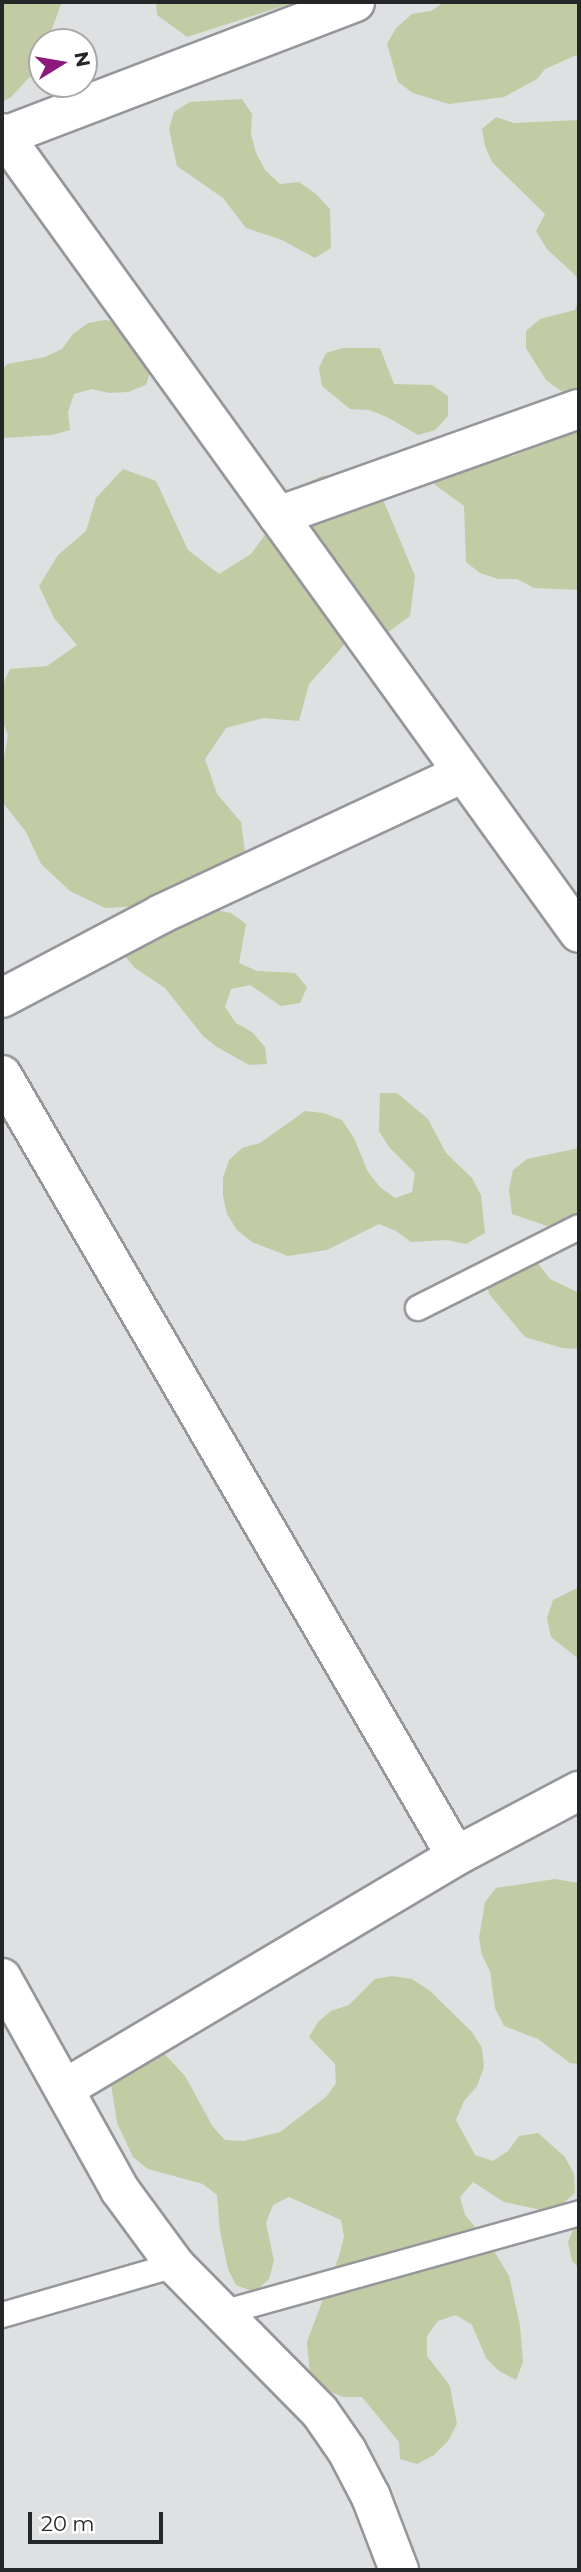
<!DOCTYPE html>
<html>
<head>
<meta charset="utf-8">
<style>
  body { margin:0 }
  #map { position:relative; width:581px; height:2572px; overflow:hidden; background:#dee0e2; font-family:Montserrat,sans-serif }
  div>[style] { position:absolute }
  .green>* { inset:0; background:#c2cba4 }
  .roads { filter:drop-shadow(2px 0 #95979a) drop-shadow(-2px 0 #95979a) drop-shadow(0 2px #95979a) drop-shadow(0 -2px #95979a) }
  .lane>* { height:24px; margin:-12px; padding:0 12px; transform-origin:12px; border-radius:12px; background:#fff }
  .street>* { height:38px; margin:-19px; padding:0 19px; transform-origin:19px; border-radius:19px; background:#fff }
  span { translate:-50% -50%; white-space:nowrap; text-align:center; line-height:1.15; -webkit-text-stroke:7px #fff; paint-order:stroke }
  .frame { position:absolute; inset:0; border:4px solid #252627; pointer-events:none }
  .north { position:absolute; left:28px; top:28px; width:70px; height:70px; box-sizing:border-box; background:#fff; border:2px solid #a8a8a9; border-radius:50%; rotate:79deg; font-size:19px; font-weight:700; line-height:28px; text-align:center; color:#252627 }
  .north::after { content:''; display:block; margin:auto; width:24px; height:32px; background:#8d197a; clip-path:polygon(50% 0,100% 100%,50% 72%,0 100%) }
  .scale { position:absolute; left:28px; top:2512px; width:135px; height:32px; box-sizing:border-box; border:4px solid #252627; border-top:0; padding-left:9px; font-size:21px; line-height:24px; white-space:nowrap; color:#252627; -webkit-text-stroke:5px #fff; paint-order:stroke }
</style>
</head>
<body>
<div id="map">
  <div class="green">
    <div style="clip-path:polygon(2px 2px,62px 2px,47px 42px,42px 42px,37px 69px,11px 97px,2px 102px)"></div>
    <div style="clip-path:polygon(156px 2px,296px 2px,187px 37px,157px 15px)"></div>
    <div style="clip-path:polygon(444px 2px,579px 2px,579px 54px,545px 69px,537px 79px,504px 97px,449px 104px,413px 93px,398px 82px,387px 44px,396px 28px,412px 14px,431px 11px)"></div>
    <div style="clip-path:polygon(242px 99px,252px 114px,251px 134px,256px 153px,265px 170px,280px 184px,299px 182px,316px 194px,330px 209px,331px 248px,315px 258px,282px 240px,246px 228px,223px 198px,177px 166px,169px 129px,174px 112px,190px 102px)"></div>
    <div style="clip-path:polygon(496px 117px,514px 123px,579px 120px,579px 286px,576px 276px,547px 249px,536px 231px,545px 214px,492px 162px,485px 146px,482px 129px)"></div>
    <div style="clip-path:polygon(579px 299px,579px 396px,561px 391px,546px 380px,526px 348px,526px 331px,540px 319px,575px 310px)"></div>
    <div style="clip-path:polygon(105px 320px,123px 323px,152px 366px,146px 385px,128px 392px,109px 393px,92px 389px,74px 394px,68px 412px,70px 430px,52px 435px,2px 438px,2px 369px,8px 364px,45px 357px,62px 349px,73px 334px,88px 323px)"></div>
    <div style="clip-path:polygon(342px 348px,380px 348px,394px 384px,432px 385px,448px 396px,448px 416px,435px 430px,418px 435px,387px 417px,369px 410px,350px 409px,322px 386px,319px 368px,326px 353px)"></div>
    <div style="clip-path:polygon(579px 409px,579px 590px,534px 588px,517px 579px,498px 579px,480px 573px,466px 562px,464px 506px,434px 484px,426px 470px,513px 456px,530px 449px,539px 433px)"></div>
    <div style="clip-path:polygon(123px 469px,156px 481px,188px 550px,219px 574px,251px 554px,273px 524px,288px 491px,322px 476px,358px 474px,384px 502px,415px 576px,410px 616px,380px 638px,344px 645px,309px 684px,299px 721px,263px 718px,226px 728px,205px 759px,217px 794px,241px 822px,246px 860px,143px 906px,105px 908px,70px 891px,41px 864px,26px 832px,4px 804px,2px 769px,8px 735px,2px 719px,2px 687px,10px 669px,47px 666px,77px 645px,54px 618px,39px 586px,58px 555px,86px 531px,96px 498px)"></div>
    <div style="clip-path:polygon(211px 909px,231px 913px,246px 924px,239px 963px,257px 971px,295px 973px,307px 987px,300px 1003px,281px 1006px,250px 985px,231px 989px,225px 1007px,236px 1023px,252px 1032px,265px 1047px,267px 1064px,249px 1065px,217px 1047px,203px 1036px,165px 988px,135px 968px,123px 954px)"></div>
    <div style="clip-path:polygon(380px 1093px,397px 1093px,428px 1119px,446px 1153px,472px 1178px,481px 1195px,485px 1233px,466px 1244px,447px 1240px,411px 1242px,396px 1231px,379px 1224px,327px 1250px,288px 1256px,252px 1242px,237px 1230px,227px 1214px,223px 1196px,223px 1178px,229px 1160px,242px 1148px,260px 1143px,305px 1111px,323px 1113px,342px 1120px,354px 1138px,368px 1172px,380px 1187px,395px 1198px,412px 1192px,415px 1173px,389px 1147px,379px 1131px)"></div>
    <div style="clip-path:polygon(579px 1148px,579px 1217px,547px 1226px,512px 1214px,509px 1189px,513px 1170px,527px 1159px)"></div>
    <div style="clip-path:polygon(527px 1249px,550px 1279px,579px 1293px,579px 1349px,562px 1348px,525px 1337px,489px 1294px,485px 1276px)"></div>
    <div style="clip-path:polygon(579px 1587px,579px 1659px,551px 1637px,547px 1618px,553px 1600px)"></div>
    <div style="clip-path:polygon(555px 1879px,579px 1883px,579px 2064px,570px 2063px,538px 2039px,504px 2026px,495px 2008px,490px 1971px,482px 1955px,479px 1938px,485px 1902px,496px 1888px)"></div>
    <div style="clip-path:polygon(392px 1976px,412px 1979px,429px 1990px,472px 2032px,482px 2048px,484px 2067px,477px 2086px,464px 2101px,456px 2120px,475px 2155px,493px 2161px,508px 2151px,519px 2136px,538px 2133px,565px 2157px,574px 2174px,575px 2193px,560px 2206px,541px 2210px,504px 2202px,473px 2182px,460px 2197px,465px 2215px,490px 2244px,509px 2276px,520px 2325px,523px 2362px,516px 2380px,499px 2371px,486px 2358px,472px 2325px,456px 2315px,438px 2321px,427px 2336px,427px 2356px,450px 2386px,457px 2424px,448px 2441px,434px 2455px,417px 2464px,400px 2459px,399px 2442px,362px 2397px,343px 2397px,326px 2390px,310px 2376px,307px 2342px,339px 2256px,344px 2237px,341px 2220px,289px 2197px,273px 2205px,266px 2223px,274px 2261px,269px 2279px,254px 2292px,236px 2285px,228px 2269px,220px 2231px,217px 2195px,203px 2184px,148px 2169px,133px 2157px,117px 2123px,111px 2084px,112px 2065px,159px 2048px,185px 2076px,213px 2127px,225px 2140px,244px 2141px,280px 2132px,326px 2097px,336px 2083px,335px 2064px,309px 2037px,318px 2022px,331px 2011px,349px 2005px,375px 1979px)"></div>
    <div style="clip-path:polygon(579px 2216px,579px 2268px,572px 2261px,568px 2242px)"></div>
  </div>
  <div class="roads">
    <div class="lane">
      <div style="left:418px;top:1308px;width:180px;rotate:-26.7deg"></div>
      <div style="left:222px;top:2313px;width:371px;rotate:-15.6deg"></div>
      <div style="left:2px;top:2315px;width:180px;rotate:-16.1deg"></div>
    </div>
    <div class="street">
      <div style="left:2px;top:133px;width:986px;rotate:54.2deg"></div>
      <div style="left:2px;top:137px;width:378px;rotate:-20.9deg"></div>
      <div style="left:278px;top:516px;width:319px;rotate:-19.6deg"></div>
      <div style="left:2px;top:998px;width:180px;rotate:-27.8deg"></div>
      <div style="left:161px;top:914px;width:333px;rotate:-25deg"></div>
      <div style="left:2px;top:1075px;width:903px;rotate:59.83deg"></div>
      <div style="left:2px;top:1978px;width:243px;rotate:60.9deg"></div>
      <div style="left:120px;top:2190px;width:93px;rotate:53.7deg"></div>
      <div style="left:175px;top:2265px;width:206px;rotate:45.4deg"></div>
      <div style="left:320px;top:2412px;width:47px;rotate:55.3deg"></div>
      <div style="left:347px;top:2451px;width:52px;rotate:62.4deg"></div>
      <div style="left:371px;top:2497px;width:78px;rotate:69deg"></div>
      <div style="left:64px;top:2089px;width:456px;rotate:-30.7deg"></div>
      <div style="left:456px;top:1856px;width:139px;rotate:-27.9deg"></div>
    </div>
  </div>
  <div class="frame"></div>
  <div class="north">N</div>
  <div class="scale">20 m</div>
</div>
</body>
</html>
